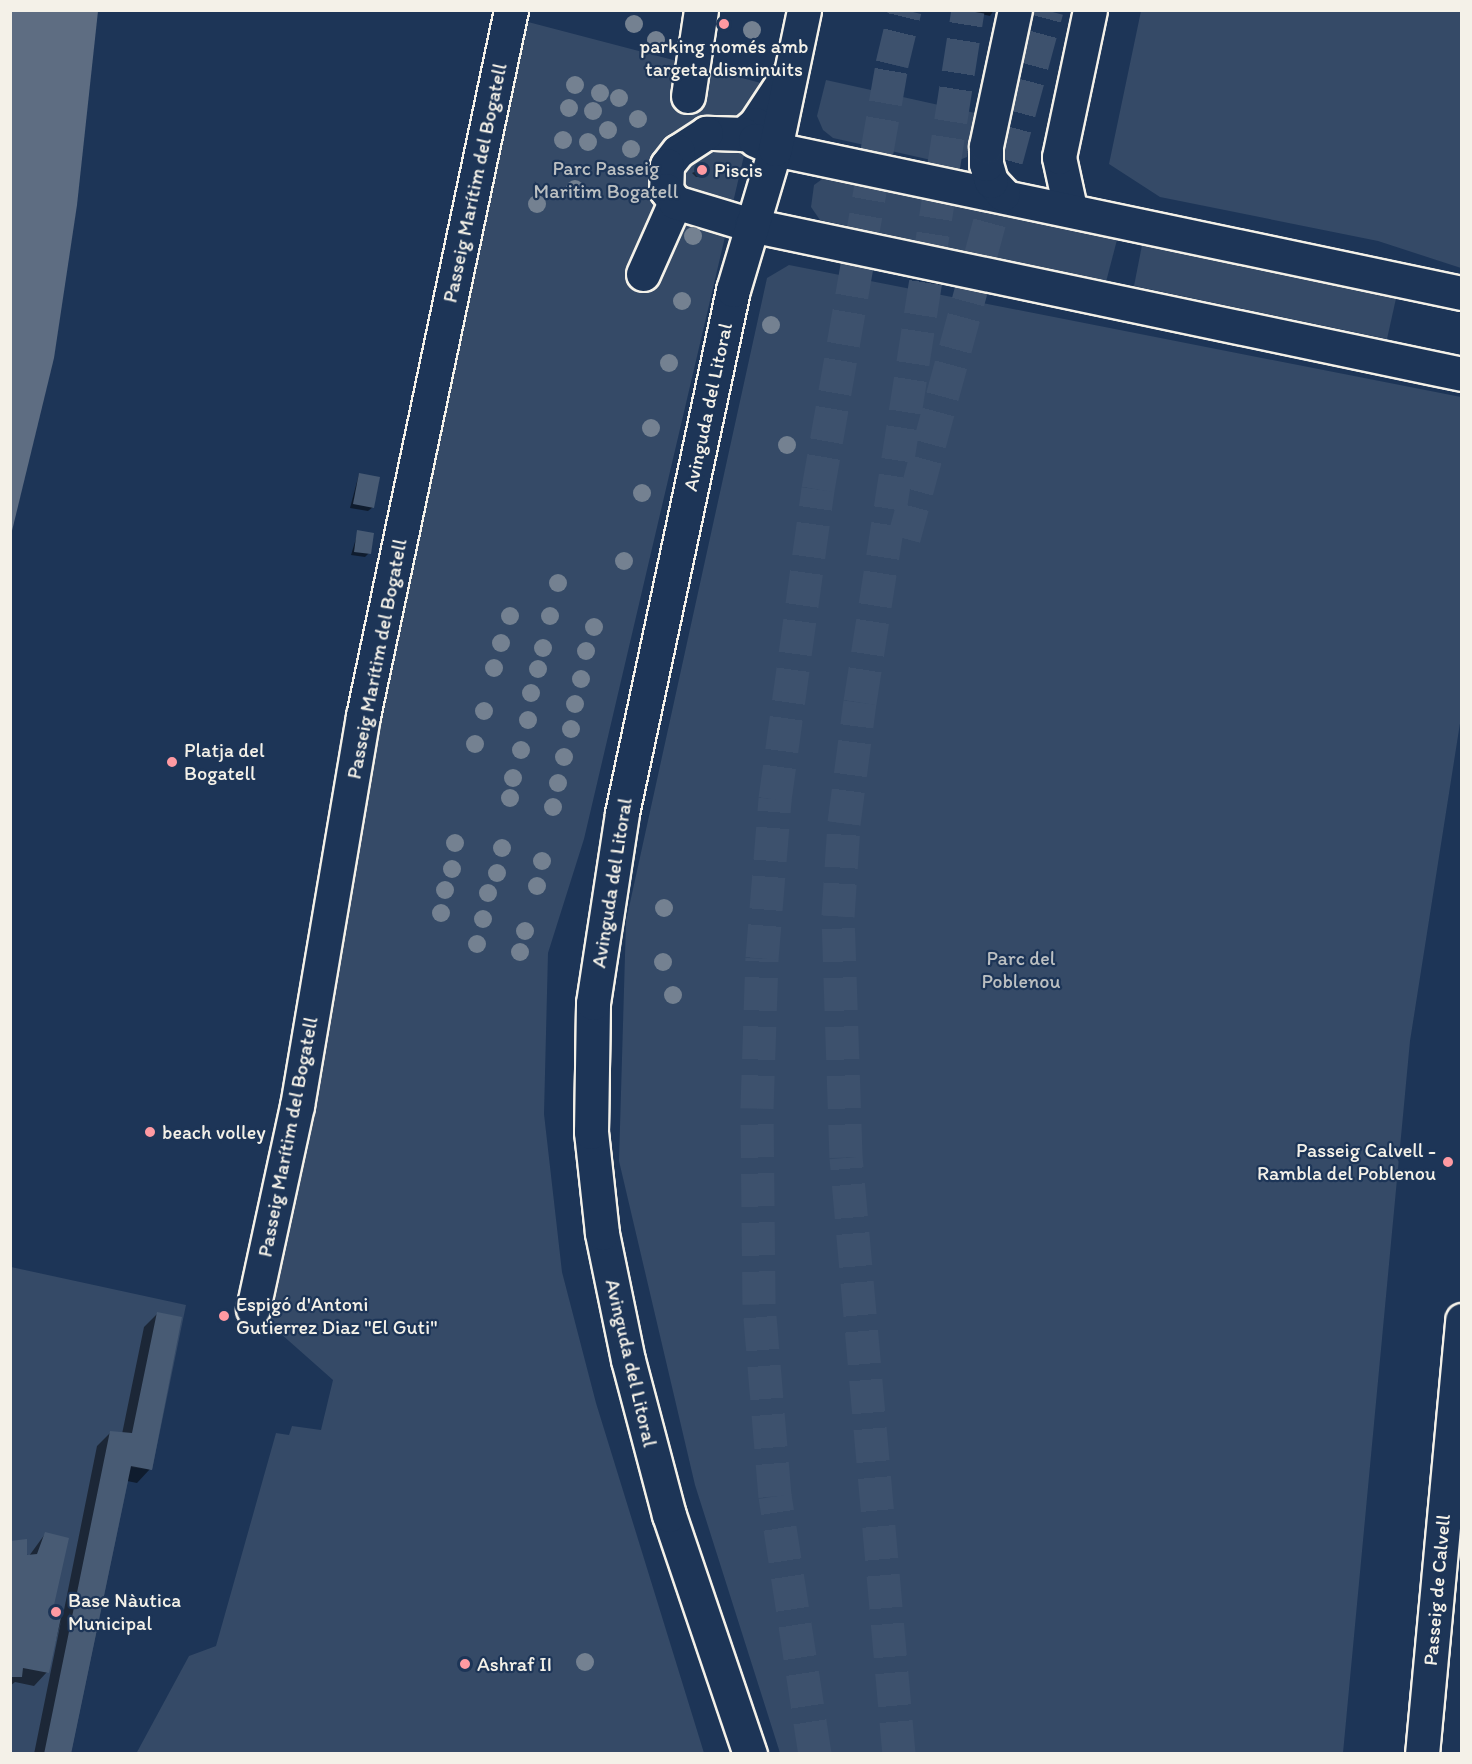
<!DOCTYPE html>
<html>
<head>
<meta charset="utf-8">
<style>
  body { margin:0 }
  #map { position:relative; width:1472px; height:1764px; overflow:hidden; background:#1d3557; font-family:Itim,sans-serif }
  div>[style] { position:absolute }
  .green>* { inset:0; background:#354a67 }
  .water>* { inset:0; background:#5e6d82 }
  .shadow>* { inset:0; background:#0007 }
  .building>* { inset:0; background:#485b74 }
  .highway-tunnel>* { height:33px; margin-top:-16.5px; transform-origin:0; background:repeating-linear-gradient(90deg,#3d516d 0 33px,transparent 0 49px) }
  .roads { filter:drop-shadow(2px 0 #f4f1e8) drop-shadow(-2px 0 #f4f1e8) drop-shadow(0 2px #f4f1e8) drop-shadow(0 -2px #f4f1e8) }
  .minor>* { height:33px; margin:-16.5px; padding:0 16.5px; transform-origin:16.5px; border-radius:16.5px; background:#1d3557 }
  .major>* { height:33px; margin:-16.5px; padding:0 16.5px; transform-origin:16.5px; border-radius:16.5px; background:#1d3557 }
  .highway>* { height:33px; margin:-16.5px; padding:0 16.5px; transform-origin:16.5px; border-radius:16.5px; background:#1d3557 }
  .trees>* { width:18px; height:18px; margin:-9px; border-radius:50%; background:#748191 }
  .dots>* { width:16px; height:16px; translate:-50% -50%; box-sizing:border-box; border:3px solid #1d3557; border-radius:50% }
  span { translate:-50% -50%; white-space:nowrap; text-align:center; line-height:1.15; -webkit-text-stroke:4.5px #1d3557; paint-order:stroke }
  .poi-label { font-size:20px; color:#f4f1e8 }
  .left { translate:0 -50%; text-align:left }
  .right { translate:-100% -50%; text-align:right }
  .park-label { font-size:20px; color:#bbbfc1 }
  .street-label { font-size:20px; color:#f4f1e8 }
  .frame { position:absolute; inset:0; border:12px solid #f4f1e8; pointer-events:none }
</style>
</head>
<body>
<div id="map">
  <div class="green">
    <div style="clip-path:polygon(1141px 11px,1461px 11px,1461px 268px,1378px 241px,1160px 197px,1109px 164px)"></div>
    <div style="clip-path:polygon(509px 17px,761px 83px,584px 839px,548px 953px,544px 1114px,562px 1272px,596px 1403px,704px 1753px,136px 1754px,189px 1656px,216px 1646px,276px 1433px,289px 1435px,292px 1426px,321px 1430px,333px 1380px,253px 1309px)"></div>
    <div style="clip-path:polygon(826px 80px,975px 113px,967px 157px,949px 164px,833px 138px,823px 130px,817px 116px)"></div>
    <div style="clip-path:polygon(842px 174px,1118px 236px,1106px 282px,820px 220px,811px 207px,814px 185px,825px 177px)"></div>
    <div style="clip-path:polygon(1143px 240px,1397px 294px,1387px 339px,1134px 286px)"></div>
    <div style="clip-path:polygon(789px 265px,1461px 397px,1461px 717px,1410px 1041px,1343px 1753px,780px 1753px,695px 1485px,619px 1161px,626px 921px,767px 278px)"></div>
    <div style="clip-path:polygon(11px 1267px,186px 1305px,152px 1470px,131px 1467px,71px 1753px,11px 1754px)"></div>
  </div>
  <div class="water">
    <div style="clip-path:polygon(11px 10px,98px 11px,77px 205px,54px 358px,11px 535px)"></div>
  </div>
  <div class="shadow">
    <div style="clip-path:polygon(964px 10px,994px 10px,990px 16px)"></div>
    <div style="clip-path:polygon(703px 168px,707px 172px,703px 176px,696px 177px,692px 173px)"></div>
    <div style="clip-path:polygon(359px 474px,373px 507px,368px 511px,350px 508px)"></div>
    <div style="clip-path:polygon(358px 532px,369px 553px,365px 557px,351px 555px)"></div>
    <div style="clip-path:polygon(158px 1313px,150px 1469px,137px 1483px,127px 1481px,69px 1754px,34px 1754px,61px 1621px,47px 1672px,34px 1686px,15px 1682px,10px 1686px,10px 1543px,29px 1556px,45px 1534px,52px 1606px,64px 1610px,97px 1446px,111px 1432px,122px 1434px,144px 1327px)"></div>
  </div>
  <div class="building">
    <div style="clip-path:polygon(359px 473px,380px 477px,374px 508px,353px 504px)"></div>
    <div style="clip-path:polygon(357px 530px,374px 533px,371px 554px,354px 552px)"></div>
    <div style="clip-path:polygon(157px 1312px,182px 1317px,152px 1470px,131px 1466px,71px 1754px,44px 1754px,110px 1431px,132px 1433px)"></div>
    <div style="clip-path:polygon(45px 1532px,69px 1538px,54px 1605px,63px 1608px,49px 1673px,23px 1668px,22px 1677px,10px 1677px,10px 1541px,27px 1539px,27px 1555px,37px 1554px)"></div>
  </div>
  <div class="highway-tunnel">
    <div style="left:904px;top:538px;width:547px;rotate:-74.85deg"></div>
    <div style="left:815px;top:1754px;width:261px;rotate:-98.8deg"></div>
    <div style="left:775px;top:1496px;width:193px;rotate:-94.8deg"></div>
    <div style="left:759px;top:1304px;width:196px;rotate:-90.6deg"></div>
    <div style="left:757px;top:1108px;width:150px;rotate:-88.1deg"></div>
    <div style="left:762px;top:958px;width:160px;rotate:-85.3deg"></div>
    <div style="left:775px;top:799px;width:313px;rotate:-82.1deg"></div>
    <div style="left:818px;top:489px;width:431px;rotate:-80.1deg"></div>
    <div style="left:892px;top:64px;width:56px;rotate:-76.5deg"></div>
    <div style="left:899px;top:1754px;width:599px;rotate:-95.07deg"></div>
    <div style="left:846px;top:1157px;width:241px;rotate:-91.9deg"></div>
    <div style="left:838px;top:916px;width:93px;rotate:-86.3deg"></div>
    <div style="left:844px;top:823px;width:122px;rotate:-82.5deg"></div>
    <div style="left:860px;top:702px;width:700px;rotate:-81.13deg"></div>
  </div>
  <div class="roads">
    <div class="minor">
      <div style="left:688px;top:96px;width:87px;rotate:-81.4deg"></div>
      <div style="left:1070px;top:208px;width:52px;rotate:-102.2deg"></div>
      <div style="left:1059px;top:157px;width:150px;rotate:-78.1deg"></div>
      <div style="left:643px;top:274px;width:79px;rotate:-66deg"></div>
      <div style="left:253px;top:1309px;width:208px;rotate:-77.8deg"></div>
      <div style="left:297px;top:1106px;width:396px;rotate:-80.4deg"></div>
      <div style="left:363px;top:716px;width:721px;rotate:-78.16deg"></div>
    </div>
    <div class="major">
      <div style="left:784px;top:80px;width:53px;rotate:123.4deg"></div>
      <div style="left:755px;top:124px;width:16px;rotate:140deg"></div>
      <div style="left:743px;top:134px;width:37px;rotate:-178deg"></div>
      <div style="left:706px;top:133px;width:33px;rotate:147deg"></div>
      <div style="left:678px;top:151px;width:18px;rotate:128deg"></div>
      <div style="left:667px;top:165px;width:25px;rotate:92deg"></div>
      <div style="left:666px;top:190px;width:15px;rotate:53deg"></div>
      <div style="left:675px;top:202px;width:79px;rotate:16.8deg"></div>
      <div style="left:751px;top:225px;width:726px;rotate:11.84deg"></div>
      <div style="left:755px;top:140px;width:22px;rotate:24deg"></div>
      <div style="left:775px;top:149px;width:702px;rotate:11.84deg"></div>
      <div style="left:750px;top:1754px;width:252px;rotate:-108.7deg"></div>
      <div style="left:669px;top:1515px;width:160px;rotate:-104.8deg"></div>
      <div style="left:628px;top:1360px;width:130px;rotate:-101.6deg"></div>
      <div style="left:602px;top:1233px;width:102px;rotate:-96.2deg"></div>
      <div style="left:591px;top:1132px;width:129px;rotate:-89.1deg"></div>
      <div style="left:593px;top:1003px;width:192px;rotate:-81.3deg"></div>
      <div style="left:622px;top:813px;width:535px;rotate:-78.02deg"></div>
      <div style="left:733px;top:290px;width:147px;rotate:-73.4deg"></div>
      <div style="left:775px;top:149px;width:142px;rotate:-78.2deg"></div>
      <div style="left:1422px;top:1754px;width:436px;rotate:-84.7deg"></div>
    </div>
    <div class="highway">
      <div style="left:1003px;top:194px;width:18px;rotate:-133deg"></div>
      <div style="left:991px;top:181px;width:18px;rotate:-106deg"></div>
      <div style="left:986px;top:164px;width:18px;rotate:-90deg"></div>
      <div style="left:986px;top:146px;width:139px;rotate:-78deg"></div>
    </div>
  </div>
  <div class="trees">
    <div style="left:634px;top:24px"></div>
    <div style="left:752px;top:30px"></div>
    <div style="left:656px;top:40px"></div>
    <div style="left:575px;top:85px"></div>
    <div style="left:600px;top:93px"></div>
    <div style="left:619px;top:98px"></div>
    <div style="left:569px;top:108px"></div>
    <div style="left:593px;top:111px"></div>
    <div style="left:638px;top:119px"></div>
    <div style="left:608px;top:130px"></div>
    <div style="left:563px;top:140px"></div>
    <div style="left:588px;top:142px"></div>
    <div style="left:631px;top:149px"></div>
    <div style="left:575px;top:189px"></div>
    <div style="left:537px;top:204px"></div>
    <div style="left:693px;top:236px"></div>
    <div style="left:682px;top:301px"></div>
    <div style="left:771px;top:325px"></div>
    <div style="left:669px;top:363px"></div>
    <div style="left:651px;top:428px"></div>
    <div style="left:787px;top:445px"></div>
    <div style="left:642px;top:493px"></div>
    <div style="left:624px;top:561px"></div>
    <div style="left:558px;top:583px"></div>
    <div style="left:510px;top:616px"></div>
    <div style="left:550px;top:616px"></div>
    <div style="left:594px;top:627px"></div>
    <div style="left:501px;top:643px"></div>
    <div style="left:543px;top:648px"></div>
    <div style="left:586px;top:651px"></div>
    <div style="left:494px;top:668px"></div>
    <div style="left:538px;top:669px"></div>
    <div style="left:581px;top:679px"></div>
    <div style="left:531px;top:693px"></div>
    <div style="left:575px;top:704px"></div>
    <div style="left:484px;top:711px"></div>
    <div style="left:528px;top:720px"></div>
    <div style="left:571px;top:729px"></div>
    <div style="left:475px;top:744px"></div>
    <div style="left:521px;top:750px"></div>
    <div style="left:564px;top:757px"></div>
    <div style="left:513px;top:778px"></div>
    <div style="left:558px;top:783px"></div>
    <div style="left:510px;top:798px"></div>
    <div style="left:553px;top:807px"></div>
    <div style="left:455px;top:843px"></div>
    <div style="left:502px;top:848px"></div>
    <div style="left:542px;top:861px"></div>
    <div style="left:452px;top:869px"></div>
    <div style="left:497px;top:873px"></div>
    <div style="left:537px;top:886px"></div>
    <div style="left:445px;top:890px"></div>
    <div style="left:488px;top:893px"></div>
    <div style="left:664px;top:908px"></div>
    <div style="left:441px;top:913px"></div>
    <div style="left:483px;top:919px"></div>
    <div style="left:525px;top:931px"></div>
    <div style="left:477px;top:944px"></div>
    <div style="left:520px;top:952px"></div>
    <div style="left:663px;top:962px"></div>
    <div style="left:673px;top:995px"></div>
    <div style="left:585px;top:1662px"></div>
  </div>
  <div class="dots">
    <div style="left:724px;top:24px;background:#ff9aa2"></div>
    <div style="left:702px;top:170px;background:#ff9aa2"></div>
    <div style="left:172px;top:762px;background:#ff9aa2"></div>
    <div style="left:150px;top:1132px;background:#ff9aa2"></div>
    <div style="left:1448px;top:1162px;background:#ff9aa2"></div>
    <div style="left:224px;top:1316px;background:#ff9aa2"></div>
    <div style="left:56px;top:1612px;background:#ff9aa2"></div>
    <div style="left:465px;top:1664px;background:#ff9aa2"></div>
  </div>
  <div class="poi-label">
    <span style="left:724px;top:58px">parking només amb<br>targeta disminuits</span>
    <span class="left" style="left:714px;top:170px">Piscis</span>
    <span class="left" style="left:184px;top:762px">Platja del<br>Bogatell</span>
    <span class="left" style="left:162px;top:1132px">beach volley</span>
    <span class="right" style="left:1436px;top:1162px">Passeig Calvell -<br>Rambla del Poblenou</span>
    <span class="left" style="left:236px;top:1316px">Espigó d'Antoni<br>Gutierrez Diaz "El Guti"</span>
    <span class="left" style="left:68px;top:1612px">Base Nàutica<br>Municipal</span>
    <span class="left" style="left:477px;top:1664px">Ashraf II</span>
  </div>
  <div class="park-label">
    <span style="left:606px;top:180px">Parc Passeig<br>Maritim Bogatell</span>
    <span style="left:1021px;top:970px">Parc del<br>Poblenou</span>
  </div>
  <div class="street-label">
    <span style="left:475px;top:183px;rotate:-78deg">Passeig Marítim del Bogatell</span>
    <span style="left:708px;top:407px;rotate:-78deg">Avinguda del Litoral</span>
    <span style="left:377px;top:659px;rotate:-79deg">Passeig Marítim del Bogatell</span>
    <span style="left:612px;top:883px;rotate:-81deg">Avinguda del Litoral</span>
    <span style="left:288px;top:1137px;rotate:-79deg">Passeig Marítim del Bogatell</span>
    <span style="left:631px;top:1363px;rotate:77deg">Avinguda del Litoral</span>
    <span style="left:1437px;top:1590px;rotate:-85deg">Passeig de Calvell</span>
  </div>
  <div class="frame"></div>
</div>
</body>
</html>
